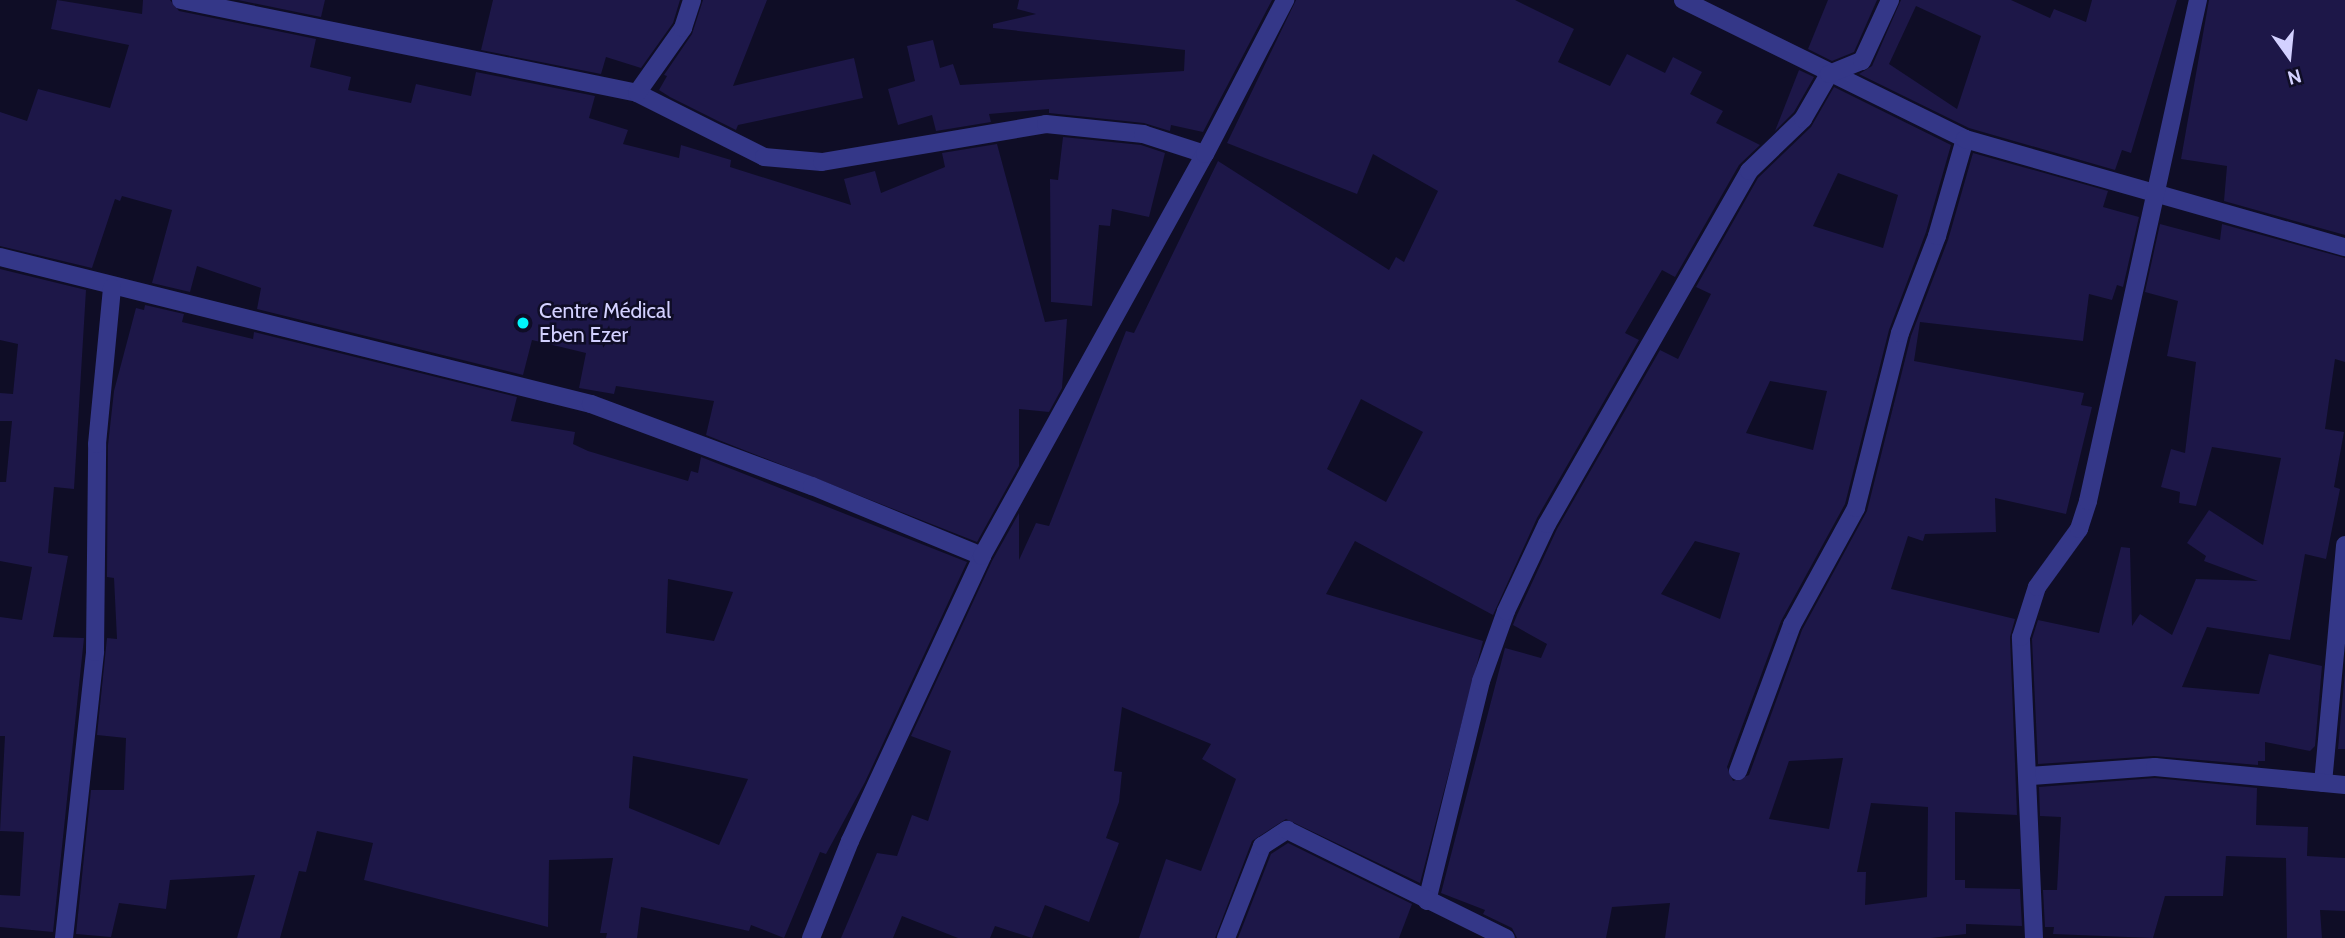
<!DOCTYPE html>
<html>
<head>
<meta charset="utf-8">
<style>
  body { margin:0 }
  #map { position:relative; width:2345px; height:938px; overflow:hidden; background:#0f0d26; font-family:Cabin,sans-serif }
  div>[style] { position:absolute }
  .building>* { inset:0; background:#1d1748 }
  .service>* { height:18px; margin:-9px; padding:0 9px; transform-origin:9px; border-radius:9px; background:#343788 }
  .minor>* { height:18px; margin:-9px; padding:0 9px; transform-origin:9px; border-radius:9px; background:#343788 }
  .dots>* { width:19px; height:19px; translate:-50% -50%; box-sizing:border-box; border:4px solid #0f0d26; border-radius:50% }
  span { translate:-50% -50%; white-space:nowrap; text-align:center; line-height:1.15; -webkit-text-stroke:5px #0f0d26; paint-order:stroke }
  .poi-label { font-size:21px; color:#d3d1ff }
  .left { translate:0 -50%; text-align:left }
  .north { position:absolute; left:2254px; top:21px; width:70px; height:70px; -webkit-text-stroke:5px #0f0d26; paint-order:stroke; rotate:165deg; font-size:19px; font-weight:700; line-height:28px; text-align:center; color:#d3d1ff }
  .north::after { content:''; display:block; margin:auto; width:24px; height:32px; background:#d3d1ff; clip-path:polygon(50% 0,100% 100%,50% 72%,0 100%) }
</style>
</head>
<body>
<div id="map">
  <div class="building">
    <div style="clip-path:polygon(57px 0,142px 14px,143px 0,170px 0,179px 11px,316px 39px,310px 67px,351px 77px,348px 90px,411px 103px,416px 84px,471px 96px,476px 72px,595px 96px,589px 118px,628px 130px,623px 144px,679px 158px,681px 145px,731px 160px,730px 167px,851px 205px,844px 179px,875px 171px,881px 193px,945px 167px,942px 153px,997px 144px,1045px 322px,1067px 319px,1062px 388px,1049px 412px,1019px 409px,1019px 466px,977px 542px,706px 435px,714px 401px,616px 386px,614px 394px,579px 388px,586px 353px,532px 340px,523px 375px,257px 309px,261px 288px,197px 266px,190px 292px,152px 283px,172px 210px,122px 196px,120px 201px,115px 199px,92px 268px,0 246px,0 112px,27px 121px,38px 89px,110px 108px,129px 45px,51px 29px)"></div>
    <div style="clip-path:polygon(238px 0,325px 0,321px 17px)"></div>
    <div style="clip-path:polygon(493px 0,680px 0,673px 23px,641px 68px,606px 57px,601px 74px,481px 50px)"></div>
    <div style="clip-path:polygon(703px 0,767px 0,733px 86px,854px 58px,863px 98px,738px 125px,736px 130px,670px 97px,659px 90px,667px 76px,664px 75px,692px 34px)"></div>
    <div style="clip-path:polygon(1019px 0,1272px 0,1203px 132px,1171px 125px,1170px 131px,1144px 123px,1049px 113px,1049px 109px,989px 114px,991px 122px,936px 131px,932px 115px,898px 125px,888px 89px,915px 81px,907px 46px,933px 40px,940px 68px,953px 64px,960px 85px,1184px 71px,1185px 50px,993px 28px,993px 24px,1036px 14px,1017px 9px)"></div>
    <div style="clip-path:polygon(evenodd,1296px 0,1515px 0,1574px 29px,1558px 62px,1610px 86px,1627px 54px,1665px 73px,1673px 57px,1702px 72px,1690px 94px,1723px 111px,1716px 123px,1760px 145px,1739px 165px,1675px 277px,1662px 270px,1625px 333px,1639px 340px,1537px 518px,1493px 615px,1355px 541px,1326px 594px,1483px 641px,1420px 883px,1286px 819px,1252px 841px,1215px 938px,1139px 938px,1166px 859px,1201px 871px,1236px 779px,1202px 759px,1211px 744px,1122px 707px,1114px 771px,1122px 772px,1119px 802px,1106px 838px,1119px 843px,1089px 922px,1045px 905px,1032px 938px,995px 926px,990px 938px,958px 938px,902px 916px,893px 938px,841px 938px,877px 853px,897px 856px,912px 815px,928px 821px,951px 751px,911px 736px,992px 561px,1019px 513px,1019px 560px,1036px 523px,1049px 526px,1126px 331px,1134px 333px,1218px 161px,1389px 270px,1396px 257px,1404px 262px,1438px 191px,1373px 154px,1357px 194px,1227px 143px,1296px 0,1361px 399px,1423px 432px,1386px 502px,1327px 469px,1361px 399px)"></div>
    <div style="clip-path:polygon(1828px 0,1877px 0,1854px 52px,1832px 61px,1808px 49px)"></div>
    <div style="clip-path:polygon(evenodd,1901px 0,2011px 0,2050px 18px,2054px 9px,2086px 22px,2092px 0,2177px 0,2131px 153px,2122px 150px,2115px 170px,1969px 128px,1859px 74px,1872px 66px,1901px 0,1916px 6px,1981px 36px,1957px 109px,1889px 64px,1916px 6px)"></div>
    <div style="clip-path:polygon(2209px 0,2345px 0,2345px 235px,2224px 201px,2227px 166px,2181px 159px)"></div>
    <div style="clip-path:polygon(1799px 70px,1814px 77px,1794px 112px,1775px 131px)"></div>
    <div style="clip-path:polygon(evenodd,1834px 87px,1951px 145px,1926px 232px,1889px 330px,1845px 504px,1781px 621px,1727px 767px,1733px 781px,1749px 775px,1802px 630px,1867px 511px,1911px 336px,1948px 240px,1973px 153px,2108px 191px,2103px 207px,2139px 217px,2123px 287px,2117px 285px,2112px 300px,2089px 294px,2083px 341px,1920px 322px,1914px 361px,2084px 393px,2081px 405px,2092px 407px,2066px 514px,1995px 498px,1996px 532px,1925px 534px,1923px 541px,1908px 536px,1891px 589px,2015px 619px,2010px 637px,2017px 815px,1955px 812px,1955px 880px,1965px 880px,1965px 888px,2020px 889px,2022px 926px,1966px 924px,1966px 934px,1931px 938px,1665px 938px,1670px 903px,1612px 907px,1606px 938px,1517px 938px,1512px 928px,1483px 914px,1485px 910px,1441px 893px,1505px 648px,1541px 658px,1547px 644px,1513px 625px,1517px 615px,1557px 529px,1660px 350px,1678px 359px,1711px 294px,1696px 287px,1758px 178px,1811px 127px,1834px 87px,1838px 173px,1898px 195px,1883px 248px,1813px 226px,1838px 173px,1834px 87px,1770px 381px,1827px 391px,1813px 450px,1746px 433px,1770px 381px,1834px 87px,1695px 541px,1740px 553px,1720px 619px,1661px 594px,1695px 541px,1834px 87px,1843px 758px,1829px 829px,1769px 819px,1789px 761px,1843px 758px,1834px 87px,1871px 803px,1928px 807px,1927px 897px,1865px 905px,1866px 872px,1857px 872px,1871px 803px)"></div>
    <div style="clip-path:polygon(1063px 137px,1141px 145px,1165px 153px,1149px 217px,1112px 209px,1110px 226px,1099px 225px,1092px 306px,1051px 302px,1050px 179px,1058px 180px)"></div>
    <div style="clip-path:polygon(2160px 224px,2220px 240px,2222px 224px,2345px 258px,2345px 362px,2335px 359px,2325px 429px,2344px 432px,2334px 487px,2340px 489px,2326px 559px,2305px 554px,2290px 640px,2207px 627px,2182px 687px,2259px 694px,2269px 654px,2322px 666px,2315px 746px,2310px 751px,2265px 742px,2265px 761px,2258px 761px,2258px 765px,2154px 756px,2038px 764px,2032px 639px,2038px 620px,2099px 633px,2121px 547px,2130px 548px,2132px 626px,2140px 614px,2172px 635px,2196px 579px,2258px 581px,2204px 561px,2206px 556px,2187px 543px,2209px 510px,2263px 545px,2281px 458px,2212px 447px,2196px 506px,2179px 503px,2180px 492px,2161px 487px,2171px 449px,2185px 453px,2196px 362px,2167px 356px,2178px 301px,2145px 292px)"></div>
    <div style="clip-path:polygon(0 269px,86px 290px,74px 489px,54px 487px,48px 553px,68px 556px,53px 637px,84px 638px,53px 932px,0 927px,0 895px,20px 896px,24px 832px,0 831px,5px 736px,0 736px,0 617px,22px 620px,32px 567px,0 561px,0 482px,6px 482px,12px 421px,0 421px,0 393px,13px 394px,18px 344px,0 340px)"></div>
    <div style="clip-path:polygon(evenodd,145px 305px,184px 314px,182px 322px,253px 339px,254px 332px,517px 397px,511px 421px,575px 432px,573px 444px,588px 451px,688px 481px,691px 471px,698px 473px,701px 457px,967px 562px,865px 782px,826px 854px,820px 852px,784px 938px,751px 925px,749px 931px,641px 907px,637px 938px,606px 938px,607px 933px,600px 933px,613px 858px,549px 860px,548px 927px,364px 880px,373px 843px,317px 831px,306px 872px,299px 871px,280px 938px,237px 938px,255px 875px,170px 880px,166px 909px,119px 903px,111px 937px,76px 934px,91px 790px,124px 790px,126px 738px,97px 735px,107px 638px,117px 639px,114px 578px,107px 577px,108px 445px,114px 391px,136px 308px,144px 310px,145px 305px,668px 579px,733px 592px,714px 641px,666px 633px,668px 579px,145px 305px,633px 756px,748px 779px,719px 845px,629px 808px,633px 756px)"></div>
    <div style="clip-path:polygon(2345px 671px,2345px 749px,2338px 749px)"></div>
    <div style="clip-path:polygon(2155px 778px,2257px 788px,2256px 825px,2308px 827px,2307px 856px,2345px 858px,2345px 911px,2320px 910px,2322px 938px,2287px 938px,2286px 858px,2226px 856px,2223px 896px,2165px 896px,2153px 938px,2053px 934px,2054px 927px,2045px 927px,2043px 890px,2057px 890px,2061px 817px,2040px 816px,2039px 787px)"></div>
    <div style="clip-path:polygon(1288px 843px,1412px 904px,1399px 938px,1238px 938px,1271px 854px)"></div>
  </div>
  <div class="service">
    <div style="left:1738px;top:771px;width:156px;rotate:-69.7deg"></div>
    <div style="left:1792px;top:625px;width:133px;rotate:-61.3deg"></div>
    <div style="left:1856px;top:508px;width:180px;rotate:-75.9deg"></div>
    <div style="left:1900px;top:333px;width:104px;rotate:-69.1deg"></div>
    <div style="left:1937px;top:236px;width:101px;rotate:-73.9deg"></div>
    <div style="left:2323px;top:783px;width:239px;rotate:-84.7deg"></div>
    <div style="left:1427px;top:901px;width:227px;rotate:-76.2deg"></div>
    <div style="left:1481px;top:681px;width:74px;rotate:-70.3deg"></div>
    <div style="left:1506px;top:611px;width:96px;rotate:-64.8deg"></div>
  </div>
  <div class="minor">
    <div style="left:181px;top:0;width:465px;rotate:11.5deg"></div>
    <div style="left:637px;top:93px;width:142px;rotate:26.7deg"></div>
    <div style="left:764px;top:157px;width:58px;rotate:4.9deg"></div>
    <div style="left:822px;top:162px;width:227px;rotate:-9.6deg"></div>
    <div style="left:1046px;top:124px;width:98px;rotate:5.9deg"></div>
    <div style="left:1143px;top:134px;width:65px;rotate:17.9deg"></div>
    <div style="left:1683px;top:0;width:314px;rotate:26.2deg"></div>
    <div style="left:1965px;top:139px;width:395px;rotate:15.9deg"></div>
    <div style="left:637px;top:93px;width:80px;rotate:-54.7deg"></div>
    <div style="left:683px;top:28px;width:29px;rotate:-72deg"></div>
    <div style="left:0;top:257px;width:609px;rotate:13.97deg"></div>
    <div style="left:591px;top:404px;width:236px;rotate:20.4deg"></div>
    <div style="left:812px;top:486px;width:184px;rotate:22.4deg"></div>
    <div style="left:1547px;top:524px;width:407px;rotate:-60.2deg"></div>
    <div style="left:1749px;top:171px;width:75px;rotate:-43.9deg"></div>
    <div style="left:1803px;top:119px;width:52px;rotate:-60deg"></div>
    <div style="left:1829px;top:74px;width:35px;rotate:-22deg"></div>
    <div style="left:1862px;top:61px;width:67px;rotate:-65.3deg"></div>
    <div style="left:2030px;top:776px;width:125px;rotate:-4.1deg"></div>
    <div style="left:2155px;top:767px;width:191px;rotate:5.4deg"></div>
    <div style="left:64px;top:938px;width:288px;rotate:-83.8deg"></div>
    <div style="left:95px;top:652px;width:208px;rotate:-89.4deg"></div>
    <div style="left:97px;top:444px;width:157px;rotate:-84.5deg"></div>
    <div style="left:811px;top:938px;width:105px;rotate:-68.1deg"></div>
    <div style="left:850px;top:841px;width:314px;rotate:-65.1deg"></div>
    <div style="left:982px;top:556px;width:460px;rotate:-61deg"></div>
    <div style="left:1205px;top:154px;width:174px;rotate:-62.5deg"></div>
    <div style="left:1226px;top:938px;width:99px;rotate:-68.6deg"></div>
    <div style="left:1262px;top:846px;width:30px;rotate:-33deg"></div>
    <div style="left:1287px;top:830px;width:244px;rotate:26.3deg"></div>
    <div style="left:2034px;top:938px;width:301px;rotate:-92.5deg"></div>
    <div style="left:2021px;top:637px;width:52px;rotate:-72.3deg"></div>
    <div style="left:2037px;top:587px;width:72px;rotate:-54.1deg"></div>
    <div style="left:2079px;top:529px;width:29px;rotate:-72deg"></div>
    <div style="left:2088px;top:501px;width:513px;rotate:-77.62deg"></div>
  </div>
  <div class="dots">
    <div style="left:523px;top:323px;background:#00f6fc"></div>
  </div>
  <div class="poi-label">
    <span class="left" style="left:539px;top:323px">Centre Médical<br>Eben Ezer</span>
  </div>
  <div class="north">N</div>
</div>
</body>
</html>
